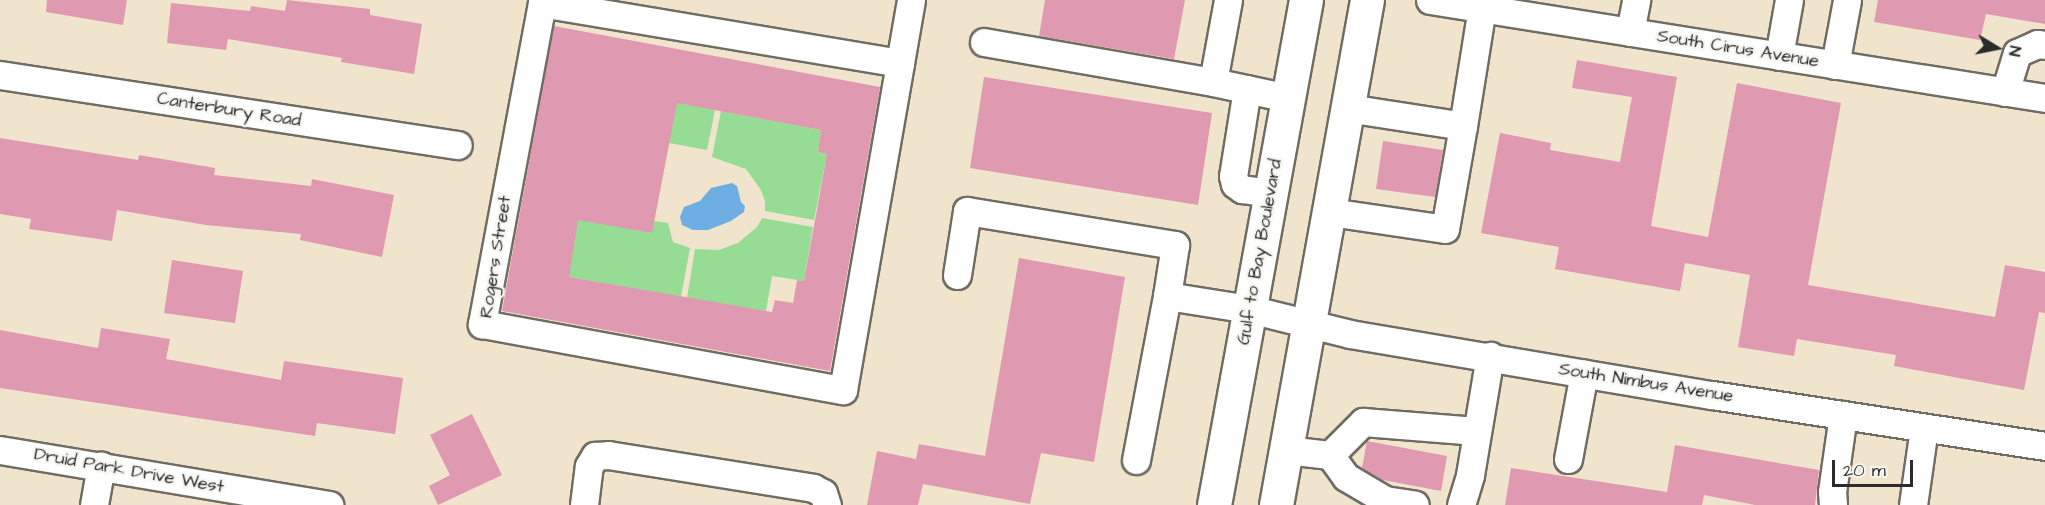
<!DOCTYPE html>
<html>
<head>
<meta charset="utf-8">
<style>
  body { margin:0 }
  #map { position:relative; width:2045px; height:505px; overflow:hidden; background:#f1e4cc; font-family:"Architects Daughter",sans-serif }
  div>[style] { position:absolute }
  .green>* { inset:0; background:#96dc94 }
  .water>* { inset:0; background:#6faee2 }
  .building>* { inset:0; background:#df99b1 }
  .roads { filter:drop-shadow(2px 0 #706c63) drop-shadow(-2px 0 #706c63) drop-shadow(0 2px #706c63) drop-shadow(0 -2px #706c63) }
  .minor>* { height:27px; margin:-13.5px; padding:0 13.5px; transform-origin:13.5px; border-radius:13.5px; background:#fff }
  .major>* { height:33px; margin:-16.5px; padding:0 16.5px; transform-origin:16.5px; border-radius:16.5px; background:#fff }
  span { translate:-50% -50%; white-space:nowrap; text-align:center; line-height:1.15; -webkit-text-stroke:5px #f6f6f2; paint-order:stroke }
  .street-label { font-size:18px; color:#2b2b2b }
  .north { position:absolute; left:1967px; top:18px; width:60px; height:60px; -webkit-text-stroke:4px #f6f6f2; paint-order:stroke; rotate:100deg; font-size:16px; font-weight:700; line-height:24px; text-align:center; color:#2b2b2b }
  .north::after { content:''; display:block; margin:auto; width:21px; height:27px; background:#2b2b2b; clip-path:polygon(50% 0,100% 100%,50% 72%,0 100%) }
  .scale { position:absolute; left:1832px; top:460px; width:81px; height:27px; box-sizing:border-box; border:3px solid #2b2b2b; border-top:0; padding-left:8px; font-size:18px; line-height:21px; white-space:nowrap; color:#2b2b2b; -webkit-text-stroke:4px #f6f6f2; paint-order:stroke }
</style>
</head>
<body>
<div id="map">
  <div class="green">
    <div style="clip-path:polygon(603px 88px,715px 110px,707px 150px,669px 143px)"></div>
    <div style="clip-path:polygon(721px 111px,821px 130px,818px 152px,827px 154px,814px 220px,765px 211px,765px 201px,761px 190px,746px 169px,712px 157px)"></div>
    <div style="clip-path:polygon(570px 216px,651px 233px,654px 221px,668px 223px,673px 242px,690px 248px,681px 297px,569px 277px)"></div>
    <div style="clip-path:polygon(762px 218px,813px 227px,804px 281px,772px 276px,766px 311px,687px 298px,695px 249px,719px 250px,738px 243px,757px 227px)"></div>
  </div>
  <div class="water">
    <div style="clip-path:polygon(732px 183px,737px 186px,741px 202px,745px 206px,744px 212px,731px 221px,708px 230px,693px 230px,682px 225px,680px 217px,684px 207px,700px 201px,711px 188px)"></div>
  </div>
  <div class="building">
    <div style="clip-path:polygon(47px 0,127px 0,123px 25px,46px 12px)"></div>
    <div style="clip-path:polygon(287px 0,370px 9px,370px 15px,422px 24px,414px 74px,341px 62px,342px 58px,228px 39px,226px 50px,167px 43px,171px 3px,250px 11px,251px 6px,285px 11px)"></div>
    <div style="clip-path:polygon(1045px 0,1185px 0,1174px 59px,1039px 36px)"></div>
    <div style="clip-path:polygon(1878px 0,2045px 0,2045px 24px,1986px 14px,1980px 40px,1874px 22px)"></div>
    <div style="clip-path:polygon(evenodd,554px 26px,880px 87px,830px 371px,502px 311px,554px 26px,677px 103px,821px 130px,818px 152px,827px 154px,804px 281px,797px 280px,793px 303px,775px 300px,772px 312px,569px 277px,578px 220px,652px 233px,677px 103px)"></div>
    <div style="clip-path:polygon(1577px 60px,1677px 77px,1651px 226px,1708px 237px,1737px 83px,1841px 103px,1808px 285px,1995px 317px,2005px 265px,2045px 272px,2045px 313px,2039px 312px,2024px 390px,1894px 366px,1896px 355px,1797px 339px,1794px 356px,1738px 347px,1750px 275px,1685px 263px,1680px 291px,1555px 269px,1559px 247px,1481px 233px,1500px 133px,1551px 143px,1550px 150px,1620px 162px,1632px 97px,1572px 88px)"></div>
    <div style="clip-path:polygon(984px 77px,1212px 113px,1198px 205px,970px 168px)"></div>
    <div style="clip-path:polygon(0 138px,138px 160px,139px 155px,215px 168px,214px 175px,311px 186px,312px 179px,394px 195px,382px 257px,300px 240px,301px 234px,206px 225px,117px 210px,112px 241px,29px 229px,31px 219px,0 214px)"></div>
    <div style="clip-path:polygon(1383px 141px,1443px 150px,1435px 197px,1376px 189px)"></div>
    <div style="clip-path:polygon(1019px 258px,1125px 277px,1094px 462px,1041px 453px,1030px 504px,923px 484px,918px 505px,867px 505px,877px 451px,916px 459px,919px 444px,985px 456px)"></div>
    <div style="clip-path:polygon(172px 260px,243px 271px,235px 323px,164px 313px)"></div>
    <div style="clip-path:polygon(101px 328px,170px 339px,166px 359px,281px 380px,284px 361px,403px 378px,395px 434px,317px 423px,315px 436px,0 388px,0 330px,98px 348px)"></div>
    <div style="clip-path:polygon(472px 414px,502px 475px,438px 505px,429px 486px,450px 475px,430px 435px)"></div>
    <div style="clip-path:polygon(1367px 441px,1447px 456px,1441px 491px,1383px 480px,1362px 468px)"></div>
    <div style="clip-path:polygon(1675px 445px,1819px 470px,1815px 505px,1755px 505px,1704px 495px,1702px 505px,1505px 505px,1511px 468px,1667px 492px)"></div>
  </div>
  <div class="roads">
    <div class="minor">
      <div style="left:1228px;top:0;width:83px;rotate:100.4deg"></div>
      <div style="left:1213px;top:82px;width:77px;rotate:12deg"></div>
      <div style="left:1430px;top:0;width:623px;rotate:9.05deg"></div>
      <div style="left:1630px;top:32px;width:33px;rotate:-79deg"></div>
      <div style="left:984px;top:42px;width:232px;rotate:9.9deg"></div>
      <div style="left:1779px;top:56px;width:57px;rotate:-79.9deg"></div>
      <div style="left:900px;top:63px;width:363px;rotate:-170.5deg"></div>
      <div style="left:542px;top:3px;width:327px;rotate:100.6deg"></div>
      <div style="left:482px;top:324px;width:367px;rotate:10.4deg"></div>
      <div style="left:843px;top:390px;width:332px;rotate:-80.1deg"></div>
      <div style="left:900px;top:63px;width:64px;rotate:-80.1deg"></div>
      <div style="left:1835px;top:65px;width:66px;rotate:-79.5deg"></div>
      <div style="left:0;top:75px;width:463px;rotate:8.7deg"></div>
      <div style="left:1247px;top:89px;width:88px;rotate:99.1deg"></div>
      <div style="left:1233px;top:176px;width:8px;rotate:76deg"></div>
      <div style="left:1235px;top:184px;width:9px;rotate:36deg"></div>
      <div style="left:1242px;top:189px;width:29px;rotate:8deg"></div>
      <div style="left:2005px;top:92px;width:41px;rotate:-72.9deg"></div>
      <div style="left:2017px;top:53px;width:22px;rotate:-24deg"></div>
      <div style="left:2037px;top:44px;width:8px;rotate:7deg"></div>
      <div style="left:1347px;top:108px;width:117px;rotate:8.8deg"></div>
      <div style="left:1463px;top:126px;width:120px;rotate:-80.9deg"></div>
      <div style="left:1330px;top:212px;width:116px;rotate:8.4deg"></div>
      <div style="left:1445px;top:229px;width:105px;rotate:-80.1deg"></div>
      <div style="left:957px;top:275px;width:65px;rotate:-81.1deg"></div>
      <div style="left:967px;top:211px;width:211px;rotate:9.3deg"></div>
      <div style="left:1175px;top:245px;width:52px;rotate:98.9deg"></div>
      <div style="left:1167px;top:296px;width:83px;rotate:9deg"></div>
      <div style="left:1249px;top:309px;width:104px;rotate:13.9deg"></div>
      <div style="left:1350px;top:334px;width:367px;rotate:9.6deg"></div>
      <div style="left:1712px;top:395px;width:337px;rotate:8.7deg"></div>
      <div style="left:0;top:450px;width:334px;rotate:9.5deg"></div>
      <div style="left:1286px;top:450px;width:44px;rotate:6.5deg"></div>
      <div style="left:1330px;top:455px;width:27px;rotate:54deg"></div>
      <div style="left:1346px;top:477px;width:45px;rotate:30.5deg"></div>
      <div style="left:1385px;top:500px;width:30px;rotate:9deg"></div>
      <div style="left:1330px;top:455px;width:47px;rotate:-45deg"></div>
      <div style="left:1363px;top:422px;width:114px;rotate:4.5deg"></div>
      <div style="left:1568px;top:459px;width:87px;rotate:-79.5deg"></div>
      <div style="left:1136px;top:460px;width:167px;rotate:-79.3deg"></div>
      <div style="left:94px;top:505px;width:40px;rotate:-80deg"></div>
      <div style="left:584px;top:505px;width:39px;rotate:-83deg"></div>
      <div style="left:589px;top:466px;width:12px;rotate:-59deg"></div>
      <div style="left:595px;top:456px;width:13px;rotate:-4deg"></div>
      <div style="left:608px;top:455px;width:208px;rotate:9.1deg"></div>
      <div style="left:813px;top:488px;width:11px;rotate:27deg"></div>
      <div style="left:823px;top:493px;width:13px;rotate:72deg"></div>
      <div style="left:1461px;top:505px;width:31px;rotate:-73deg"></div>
      <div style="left:1470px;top:475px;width:121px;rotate:-80.5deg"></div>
      <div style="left:1833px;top:505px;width:13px;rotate:-94deg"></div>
      <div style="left:1832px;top:492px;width:78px;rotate:-81.9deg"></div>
      <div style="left:1913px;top:505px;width:78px;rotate:-81.9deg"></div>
    </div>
    <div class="major">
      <div style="left:1214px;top:505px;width:513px;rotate:-79.68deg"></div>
      <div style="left:1276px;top:505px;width:513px;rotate:-79.79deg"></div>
    </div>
  </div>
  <div class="street-label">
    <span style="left:1738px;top:49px;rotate:9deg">South Cirus Avenue</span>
    <span style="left:229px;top:110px;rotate:9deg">Canterbury Road</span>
    <span style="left:1260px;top:252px;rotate:-80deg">Gulf to Bay Boulevard</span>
    <span style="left:496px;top:257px;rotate:-81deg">Rogers Street</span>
    <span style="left:1646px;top:383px;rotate:9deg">South Nimbus Avenue</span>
    <span style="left:129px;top:471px;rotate:10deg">Druid Park Drive West</span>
  </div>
  <div class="north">N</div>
  <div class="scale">20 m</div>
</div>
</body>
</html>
